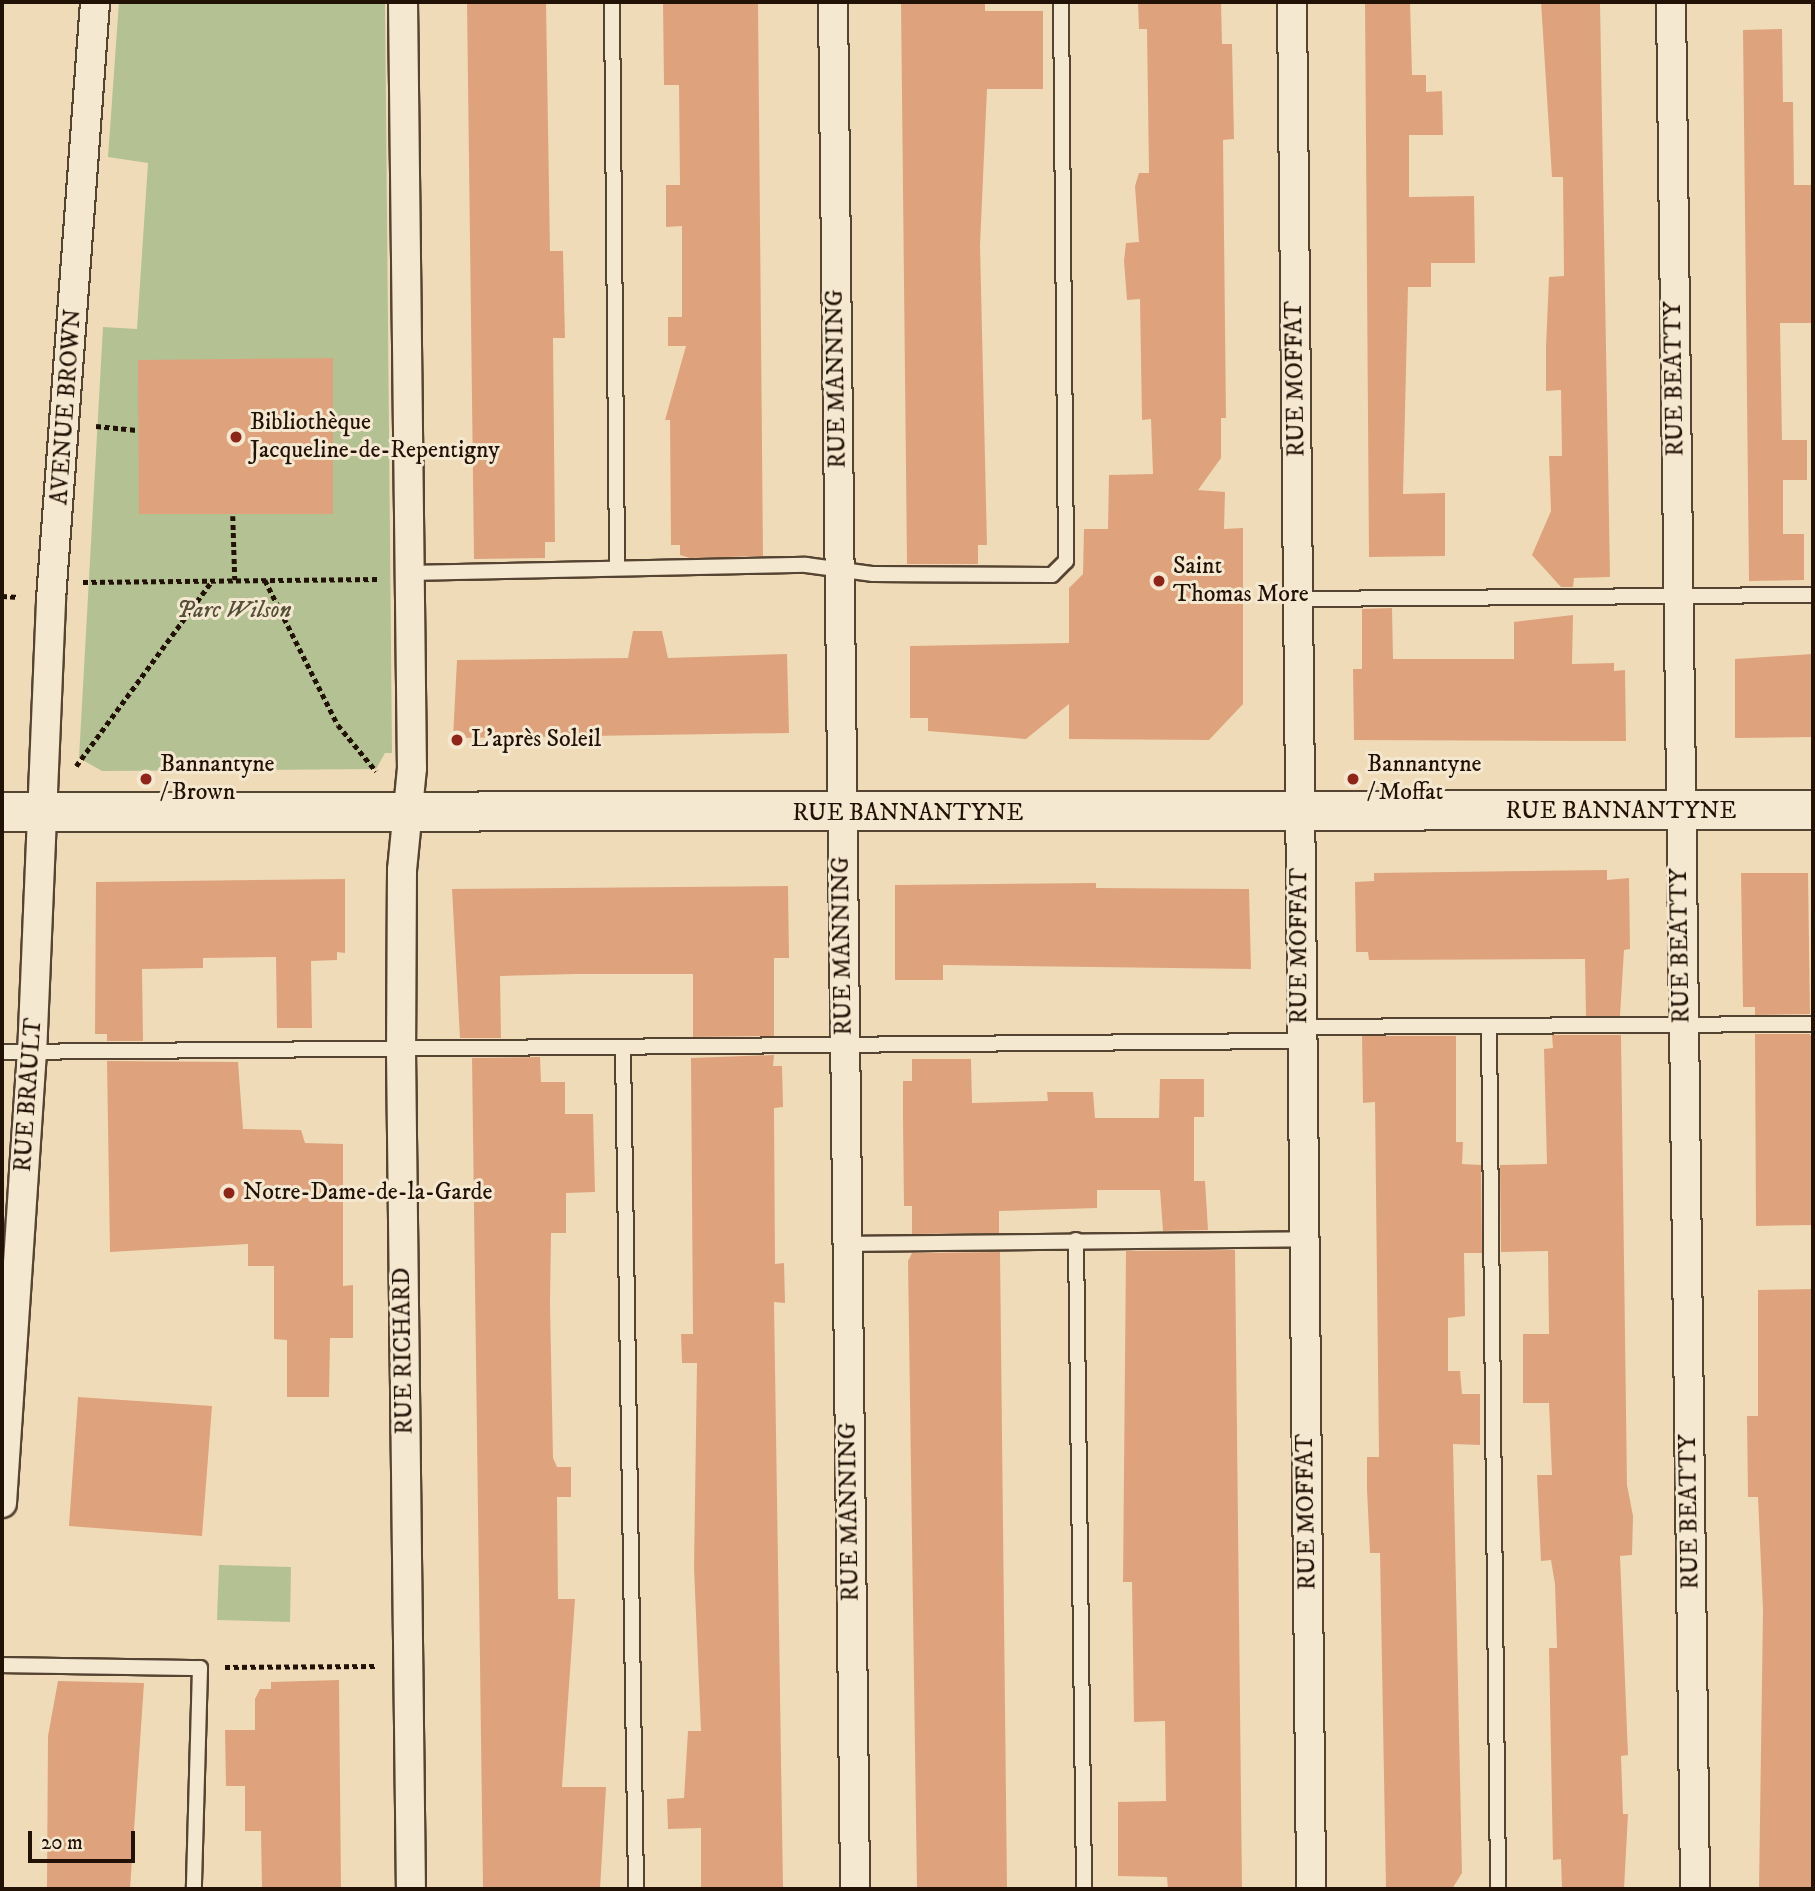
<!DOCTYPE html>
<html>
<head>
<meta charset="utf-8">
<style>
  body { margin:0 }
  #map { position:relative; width:1815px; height:1891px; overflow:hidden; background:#f0dbb8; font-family:"IM FELL DW Pica",serif }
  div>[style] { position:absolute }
  .green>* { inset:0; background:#b4c193 }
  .building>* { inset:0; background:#dea37d }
  .path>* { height:4.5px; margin-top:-2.25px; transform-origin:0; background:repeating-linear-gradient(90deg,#221205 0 5px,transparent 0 8.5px) }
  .roads { filter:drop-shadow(2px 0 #564432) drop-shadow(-2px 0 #564432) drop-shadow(0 2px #564432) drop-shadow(0 -2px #564432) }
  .lane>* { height:14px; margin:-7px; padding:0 7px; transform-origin:7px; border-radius:7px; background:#f5e8d1 }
  .street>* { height:28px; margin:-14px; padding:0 14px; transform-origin:14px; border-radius:14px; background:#f5e8d1 }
  .secondary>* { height:38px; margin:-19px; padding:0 19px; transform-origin:19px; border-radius:19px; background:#f5e8d1 }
  .dots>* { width:19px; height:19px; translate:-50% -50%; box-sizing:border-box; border:4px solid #f5e8d1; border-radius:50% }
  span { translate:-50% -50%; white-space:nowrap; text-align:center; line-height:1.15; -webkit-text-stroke:6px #f5e8d1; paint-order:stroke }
  .street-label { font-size:24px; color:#221205 }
  .poi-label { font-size:24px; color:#221205 }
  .left { translate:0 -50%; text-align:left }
  .park-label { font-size:24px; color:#554f37; font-style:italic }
  .frame { position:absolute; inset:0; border:4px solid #221205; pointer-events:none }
  .scale { position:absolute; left:28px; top:1831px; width:107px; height:32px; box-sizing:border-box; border:4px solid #221205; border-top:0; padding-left:9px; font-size:21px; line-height:24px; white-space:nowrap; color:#221205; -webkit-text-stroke:5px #f5e8d1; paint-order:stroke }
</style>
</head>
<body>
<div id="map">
  <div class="green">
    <div style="clip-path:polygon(119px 2px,385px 2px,392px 753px,385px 753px,376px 769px,102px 771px,79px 758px,103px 327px,137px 329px,148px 163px,108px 157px)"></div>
    <div style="clip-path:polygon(219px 1565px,291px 1567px,290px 1622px,217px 1620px)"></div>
  </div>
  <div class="building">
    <div style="clip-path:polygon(467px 2px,546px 2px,550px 251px,563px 251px,565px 338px,553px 338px,555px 542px,545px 542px,545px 558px,474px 559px)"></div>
    <div style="clip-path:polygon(663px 2px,758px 2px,763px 556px,690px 558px,680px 555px,680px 545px,671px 545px,670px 420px,665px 420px,686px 346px,668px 346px,668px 317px,682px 317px,682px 226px,666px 227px,666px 185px,680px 185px,679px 85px,664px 85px)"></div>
    <div style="clip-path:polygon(901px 2px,985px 2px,985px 11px,1043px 11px,1043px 89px,987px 89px,980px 245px,987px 545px,978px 545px,978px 564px,907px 564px)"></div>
    <div style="clip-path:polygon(1138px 2px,1221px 2px,1222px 44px,1232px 44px,1234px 139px,1223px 140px,1226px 418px,1221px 418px,1221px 458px,1198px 490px,1225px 492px,1224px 529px,1243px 528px,1243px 704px,1209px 740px,1069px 739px,1069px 704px,1026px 739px,928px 731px,928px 718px,910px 718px,910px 646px,1069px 643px,1069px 588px,1083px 574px,1084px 529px,1108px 529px,1109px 475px,1153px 474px,1151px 419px,1142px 420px,1140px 299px,1127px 300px,1124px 261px,1126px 243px,1139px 242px,1135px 186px,1139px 173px,1149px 173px,1147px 29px,1139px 29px)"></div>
    <div style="clip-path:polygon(1365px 2px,1410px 2px,1412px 75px,1426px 75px,1426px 92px,1442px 91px,1443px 135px,1409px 135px,1409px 197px,1474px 196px,1475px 263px,1431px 263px,1431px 287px,1408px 287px,1403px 494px,1445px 493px,1445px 556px,1369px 557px)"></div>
    <div style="clip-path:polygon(1541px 2px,1600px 2px,1610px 577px,1574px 578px,1573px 587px,1561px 587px,1532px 555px,1551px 511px,1549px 456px,1562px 456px,1561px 390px,1546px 391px,1546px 347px,1549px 277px,1564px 276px,1563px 177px,1552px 177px)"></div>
    <div style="clip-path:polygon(1782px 29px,1783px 102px,1793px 102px,1794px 185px,1813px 185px,1813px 323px,1780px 323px,1782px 440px,1807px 440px,1807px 480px,1783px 480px,1783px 534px,1804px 534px,1804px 580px,1749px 581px,1743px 30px)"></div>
    <div style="clip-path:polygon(333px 358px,333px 514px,139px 514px,138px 360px)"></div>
    <div style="clip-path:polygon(1392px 608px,1393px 659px,1514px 659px,1514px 622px,1573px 615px,1572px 664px,1614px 663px,1614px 671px,1625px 670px,1626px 741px,1354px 740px,1353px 669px,1362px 669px,1362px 609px)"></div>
    <div style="clip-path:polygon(633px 631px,662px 631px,668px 658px,787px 654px,789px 733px,453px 738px,457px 660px,628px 658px)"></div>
    <div style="clip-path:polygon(1813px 654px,1813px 737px,1735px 738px,1735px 659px)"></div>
    <div style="clip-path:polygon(1607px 870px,1607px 880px,1629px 878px,1630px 949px,1624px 950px,1620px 1016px,1586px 1016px,1585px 959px,1369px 960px,1368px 952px,1356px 952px,1355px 882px,1374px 881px,1374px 873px)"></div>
    <div style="clip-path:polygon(1741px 873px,1808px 873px,1810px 1014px,1755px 1015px,1755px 1007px,1743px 1007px)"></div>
    <div style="clip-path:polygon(345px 879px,345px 953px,337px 952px,337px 960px,311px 961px,312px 1028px,277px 1028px,276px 957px,203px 958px,203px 968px,142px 969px,143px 1041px,107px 1041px,107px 1034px,95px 1034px,96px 882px)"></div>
    <div style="clip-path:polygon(1096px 883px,1096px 888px,1249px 889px,1251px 969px,943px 965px,943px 980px,895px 980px,895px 885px)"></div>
    <div style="clip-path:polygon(788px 886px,789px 958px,774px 958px,774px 1036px,693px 1037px,693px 974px,575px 974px,500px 976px,501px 1038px,460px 1038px,452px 889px)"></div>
    <div style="clip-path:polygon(1755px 1034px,1810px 1034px,1813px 1041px,1813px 1225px,1756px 1226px)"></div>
    <div style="clip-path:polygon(1552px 1035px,1621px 1035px,1627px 1485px,1633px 1516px,1632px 1555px,1620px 1556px,1628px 1755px,1621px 1756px,1623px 1814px,1628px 1814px,1624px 1889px,1562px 1889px,1561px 1859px,1553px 1860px,1549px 1648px,1557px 1648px,1555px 1584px,1551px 1560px,1541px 1561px,1537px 1475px,1552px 1475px,1549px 1403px,1523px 1403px,1523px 1334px,1549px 1334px,1548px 1251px,1501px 1252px,1500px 1165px,1547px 1164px,1544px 1049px,1553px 1048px)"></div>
    <div style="clip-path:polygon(1362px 1036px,1456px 1036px,1456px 1142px,1463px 1142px,1462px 1164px,1481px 1165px,1482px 1253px,1464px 1253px,1465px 1316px,1448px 1318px,1448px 1371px,1460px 1371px,1462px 1394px,1480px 1394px,1480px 1445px,1453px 1444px,1462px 1873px,1452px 1889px,1386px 1889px,1380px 1553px,1370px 1553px,1367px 1489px,1367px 1457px,1379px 1457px,1375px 1102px,1363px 1103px)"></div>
    <div style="clip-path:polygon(774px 1055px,773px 1066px,782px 1066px,783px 1107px,774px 1108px,775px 1264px,784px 1263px,785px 1303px,774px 1302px,783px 1889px,701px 1889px,701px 1828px,668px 1829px,667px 1799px,684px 1798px,688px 1731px,701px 1731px,694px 1568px,697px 1363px,682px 1363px,681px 1334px,693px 1334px,691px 1058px)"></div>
    <div style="clip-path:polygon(540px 1057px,541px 1082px,565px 1082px,565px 1114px,593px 1114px,595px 1192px,566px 1193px,566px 1233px,551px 1233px,550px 1304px,553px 1458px,557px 1467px,571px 1467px,571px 1497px,557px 1497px,558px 1599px,575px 1599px,562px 1787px,606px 1787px,600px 1889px,483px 1889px,472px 1058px)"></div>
    <div style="clip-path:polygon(912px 1059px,971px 1059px,972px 1103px,1048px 1101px,1047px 1092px,1093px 1092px,1095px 1118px,1159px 1118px,1160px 1079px,1204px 1079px,1204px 1117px,1194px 1117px,1194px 1181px,1205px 1181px,1208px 1230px,1163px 1231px,1160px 1190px,1097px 1190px,1097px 1208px,999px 1211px,999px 1233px,912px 1234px,912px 1206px,904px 1206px,903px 1122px,903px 1081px,912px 1081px)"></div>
    <div style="clip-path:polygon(107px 1061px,238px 1062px,243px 1129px,301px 1130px,305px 1143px,343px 1144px,343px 1286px,353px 1285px,353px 1338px,330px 1338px,329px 1397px,287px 1397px,287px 1340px,274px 1339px,274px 1266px,248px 1266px,248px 1244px,110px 1252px)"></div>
    <div style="clip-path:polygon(1235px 1250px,1242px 1889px,1168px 1889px,1167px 1877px,1118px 1876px,1118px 1802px,1166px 1801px,1165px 1721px,1134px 1722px,1132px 1582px,1123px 1582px,1126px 1251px)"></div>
    <div style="clip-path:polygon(1000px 1252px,1007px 1889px,917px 1889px,908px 1261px,912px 1253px)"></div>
    <div style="clip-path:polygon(1813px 1289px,1813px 1889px,1759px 1889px,1763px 1610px,1758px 1497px,1748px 1497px,1747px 1416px,1758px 1416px,1758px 1290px)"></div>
    <div style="clip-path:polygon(78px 1397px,212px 1406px,202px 1536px,69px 1526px)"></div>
    <div style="clip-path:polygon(339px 1680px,341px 1889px,262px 1889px,261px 1831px,245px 1831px,245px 1786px,226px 1786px,225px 1730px,255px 1730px,255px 1699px,260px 1689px,271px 1689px,271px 1682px)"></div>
    <div style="clip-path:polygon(58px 1681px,144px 1683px,130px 1889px,47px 1889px,48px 1736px)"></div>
  </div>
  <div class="path">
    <div style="left:96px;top:426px;width:41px;rotate:5.6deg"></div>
    <div style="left:233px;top:516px;width:64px;rotate:88.2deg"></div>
    <div style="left:265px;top:580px;width:162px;rotate:63.3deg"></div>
    <div style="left:338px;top:725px;width:60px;rotate:50.4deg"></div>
    <div style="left:83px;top:582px;width:296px;rotate:-0.6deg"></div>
    <div style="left:2px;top:596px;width:17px;rotate:3deg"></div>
    <div style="left:76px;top:766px;width:230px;rotate:-53.7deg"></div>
    <div style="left:225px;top:1667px;width:153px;rotate:-0.4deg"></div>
  </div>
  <div class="roads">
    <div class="lane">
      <div style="left:612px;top:2px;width:566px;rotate:89.49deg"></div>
      <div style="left:408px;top:573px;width:398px;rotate:-1.2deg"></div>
      <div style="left:806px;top:565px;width:68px;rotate:7.7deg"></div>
      <div style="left:873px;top:574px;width:179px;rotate:0.3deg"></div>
      <div style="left:1052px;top:575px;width:20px;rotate:-45deg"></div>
      <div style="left:1066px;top:561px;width:559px;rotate:-90.51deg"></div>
      <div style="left:1298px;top:599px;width:515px;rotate:-0.45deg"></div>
      <div style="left:1489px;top:1026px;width:863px;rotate:89.4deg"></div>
      <div style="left:1301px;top:1027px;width:512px;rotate:-0.34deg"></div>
      <div style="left:623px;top:1050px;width:839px;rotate:89.11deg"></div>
      <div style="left:2px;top:1052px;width:1299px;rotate:-0.49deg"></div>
      <div style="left:1076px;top:1240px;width:649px;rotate:89.29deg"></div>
      <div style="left:846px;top:1244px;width:458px;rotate:-0.6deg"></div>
      <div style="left:2px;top:1665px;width:198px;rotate:0.9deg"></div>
      <div style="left:200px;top:1668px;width:221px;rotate:91.6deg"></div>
    </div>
    <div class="street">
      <div style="left:403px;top:2px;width:766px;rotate:89.33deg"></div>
      <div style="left:412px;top:768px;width:102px;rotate:95.6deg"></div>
      <div style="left:402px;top:870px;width:181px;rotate:90.3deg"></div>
      <div style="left:401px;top:1051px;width:838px;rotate:89.32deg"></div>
      <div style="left:833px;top:2px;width:1887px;rotate:89.33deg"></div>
      <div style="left:1292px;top:2px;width:1887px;rotate:89.42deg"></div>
      <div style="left:1671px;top:2px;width:1887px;rotate:89.27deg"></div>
      <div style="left:2px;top:1503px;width:449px;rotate:-86.2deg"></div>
      <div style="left:32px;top:1055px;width:456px;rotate:-87.6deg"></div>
      <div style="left:51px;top:599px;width:599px;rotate:-85.78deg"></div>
    </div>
    <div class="secondary">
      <div style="left:2px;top:812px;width:1811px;rotate:-0.06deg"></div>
    </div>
  </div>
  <div class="dots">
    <div style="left:236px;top:437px;background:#8f2418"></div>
    <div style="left:1159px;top:581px;background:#8f2418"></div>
    <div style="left:457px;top:740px;background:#8f2418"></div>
    <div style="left:146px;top:779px;background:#8f2418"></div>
    <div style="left:1353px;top:779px;background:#8f2418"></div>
    <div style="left:229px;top:1193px;background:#8f2418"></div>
  </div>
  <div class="street-label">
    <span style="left:837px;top:379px;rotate:-91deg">RUE MANNING</span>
    <span style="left:1296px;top:379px;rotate:-91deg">RUE MOFFAT</span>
    <span style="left:1675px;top:379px;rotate:-91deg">RUE BEATTY</span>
    <span style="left:67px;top:407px;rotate:-86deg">AVENUE BROWN</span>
    <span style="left:1621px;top:812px">RUE BANNANTYNE</span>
    <span style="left:908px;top:814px">RUE BANNANTYNE</span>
    <span style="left:843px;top:946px;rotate:-91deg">RUE MANNING</span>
    <span style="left:1300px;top:946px;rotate:-90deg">RUE MOFFAT</span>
    <span style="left:1681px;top:946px;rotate:-91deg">RUE BEATTY</span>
    <span style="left:29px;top:1095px;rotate:-86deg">RUE BRAULT</span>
    <span style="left:404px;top:1351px;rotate:-91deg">RUE RICHARD</span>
    <span style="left:850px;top:1512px;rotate:-91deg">RUE MANNING</span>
    <span style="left:1307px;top:1512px;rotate:-91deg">RUE MOFFAT</span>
    <span style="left:1690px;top:1512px;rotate:-91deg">RUE BEATTY</span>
  </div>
  <div class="poi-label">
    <span class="left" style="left:250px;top:437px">Bibliothèque<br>Jacqueline-de-Repentigny</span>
    <span class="left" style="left:1173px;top:581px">Saint<br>Thomas More</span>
    <span class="left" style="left:471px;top:740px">L'après Soleil</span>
    <span class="left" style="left:160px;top:779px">Bannantyne<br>/ Brown</span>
    <span class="left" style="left:1367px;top:779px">Bannantyne<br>/ Moffat</span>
    <span class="left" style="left:243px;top:1193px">Notre-Dame-de-la-Garde</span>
  </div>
  <div class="park-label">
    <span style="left:234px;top:611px">Parc Wilson</span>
  </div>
  <div class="frame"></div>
  <div class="scale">20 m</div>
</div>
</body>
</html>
